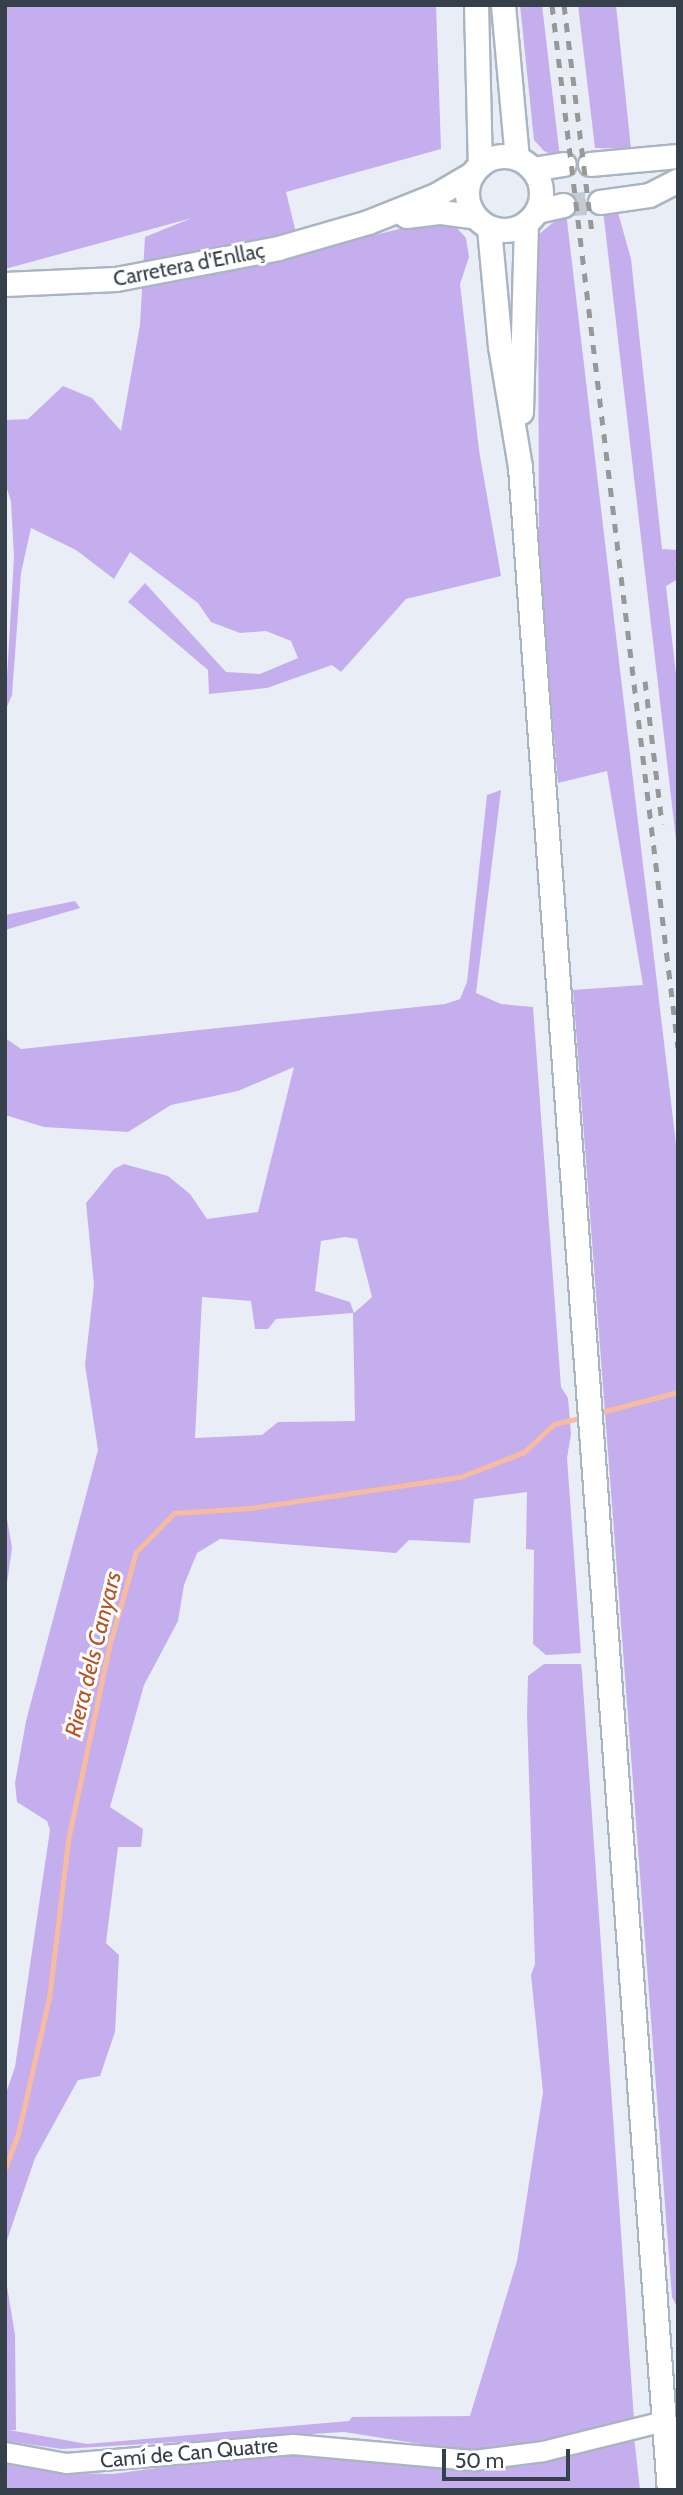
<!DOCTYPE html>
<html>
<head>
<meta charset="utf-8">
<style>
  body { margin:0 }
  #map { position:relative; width:683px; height:2495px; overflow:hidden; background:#e9eef6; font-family:Cabin,sans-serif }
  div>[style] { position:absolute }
  .green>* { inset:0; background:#c5aeee }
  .stream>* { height:5px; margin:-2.5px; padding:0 2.5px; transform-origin:2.5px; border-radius:2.5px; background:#f7bca0 }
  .tertiary-tunnel>* { height:23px; margin-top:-11.5px; transform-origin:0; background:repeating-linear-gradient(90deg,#c5cbd4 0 23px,transparent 0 34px) }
  .roads { filter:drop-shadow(2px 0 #aab5c2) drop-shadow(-2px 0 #aab5c2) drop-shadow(0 2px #aab5c2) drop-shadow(0 -2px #aab5c2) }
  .minor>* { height:19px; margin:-9.5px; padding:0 9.5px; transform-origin:9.5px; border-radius:9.5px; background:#fff }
  .tertiary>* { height:23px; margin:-11.5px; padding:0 11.5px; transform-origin:11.5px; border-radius:11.5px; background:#fff }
  .tertiary>.ring { margin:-11.5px; padding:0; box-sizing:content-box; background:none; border:23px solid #fff; border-radius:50% }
  .rail>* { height:5px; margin-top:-2.5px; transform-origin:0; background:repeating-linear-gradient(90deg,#989898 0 9px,transparent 0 18px) }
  span { translate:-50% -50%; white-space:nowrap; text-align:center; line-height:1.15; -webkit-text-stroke:6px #fff; paint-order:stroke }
  .street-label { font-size:21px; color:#36404a }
  .water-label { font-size:23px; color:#b95523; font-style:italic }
  .frame { position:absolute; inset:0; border:7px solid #36404a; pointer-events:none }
  .scale { position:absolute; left:442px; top:2449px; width:128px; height:32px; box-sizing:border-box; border:4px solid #36404a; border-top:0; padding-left:9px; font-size:21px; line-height:24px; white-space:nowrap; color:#36404a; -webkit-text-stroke:5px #fff; paint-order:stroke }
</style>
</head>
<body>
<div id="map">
  <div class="green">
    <div style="clip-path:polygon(5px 5px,436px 5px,441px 149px,286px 192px,301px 253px,432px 221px,453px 224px,466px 238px,469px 257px,460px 284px,479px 450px,501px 576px,406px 599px,341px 672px,332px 665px,267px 688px,209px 694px,208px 670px,128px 602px,145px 583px,226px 672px,260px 674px,298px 658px,291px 641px,266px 631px,240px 633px,211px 622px,198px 603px,130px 552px,114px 579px,76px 550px,31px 528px,21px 573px,12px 695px,5px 711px,14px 557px,11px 502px,5px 482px,5px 420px,28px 419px,63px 386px,92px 398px,121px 431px,140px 325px,145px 237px,192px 218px,5px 269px)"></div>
    <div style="clip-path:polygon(520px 5px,542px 5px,560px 158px,544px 151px,534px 140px)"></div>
    <div style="clip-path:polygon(578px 5px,616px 5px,631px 149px,595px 148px)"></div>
    <div style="clip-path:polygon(617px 209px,631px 259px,662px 549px,678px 550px,678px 579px,666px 586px,678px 692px,678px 857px,603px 210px)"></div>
    <div style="clip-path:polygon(566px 212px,678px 1161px,678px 2309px,672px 2297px,573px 990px,643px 985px,607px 771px,558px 783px,539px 565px,538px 235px)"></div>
    <div style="clip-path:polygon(evenodd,501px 790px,476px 993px,501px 1004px,533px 1007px,561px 1387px,568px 1398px,571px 1434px,567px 1458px,581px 1653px,546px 1655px,533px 1644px,534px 1550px,526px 1549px,527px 1492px,474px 1499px,470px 1543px,409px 1540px,396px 1553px,220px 1539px,197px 1553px,184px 1585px,178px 1621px,144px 1685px,110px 1807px,143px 1829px,141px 1847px,118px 1847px,106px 1943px,119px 1955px,115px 2032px,100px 2076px,78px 2080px,35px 2158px,5px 2246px,5px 2096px,15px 2067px,50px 1830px,47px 1821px,17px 1802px,15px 1783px,26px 1721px,98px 1450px,85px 1365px,94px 1285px,86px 1203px,114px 1169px,124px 1164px,168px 1176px,190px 1194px,207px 1219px,258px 1212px,294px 1067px,238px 1091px,171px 1105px,128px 1132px,44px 1127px,5px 1115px,5px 1038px,21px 1049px,445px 1004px,460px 999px,467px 982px,487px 795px,501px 790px,345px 1237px,357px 1239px,372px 1297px,354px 1313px,350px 1302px,315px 1291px,321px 1241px,345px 1237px,501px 790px,202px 1297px,251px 1301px,255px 1329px,268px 1329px,276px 1319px,353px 1313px,355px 1421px,278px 1422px,262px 1435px,195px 1438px,202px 1297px)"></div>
    <div style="clip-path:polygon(75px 901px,80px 908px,5px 930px,5px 915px)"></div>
    <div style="clip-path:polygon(5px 1507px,12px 1548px,5px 1597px)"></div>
    <div style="clip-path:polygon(544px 1664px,581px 1664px,582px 1672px,634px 2419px,529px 2448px,465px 2451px,344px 2432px,62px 2449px,5px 2441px,5px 2274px,15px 2335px,16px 2430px,9px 2430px,87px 2444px,349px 2421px,352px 2417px,470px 2416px,517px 2261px,543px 2092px,531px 1975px,535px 1964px,527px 1714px,528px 1676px)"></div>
    <div style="clip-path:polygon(634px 2436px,640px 2490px,5px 2490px,5px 2460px,71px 2473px,113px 2474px,230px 2458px,334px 2454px,467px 2471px,515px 2465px)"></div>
  </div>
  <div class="stream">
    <div style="left:677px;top:564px;width:1px"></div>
    <div style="left:597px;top:1413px;width:84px;rotate:-14.5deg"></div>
    <div style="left:5px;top:2168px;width:36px;rotate:-69deg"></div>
    <div style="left:18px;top:2134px;width:139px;rotate:-77.2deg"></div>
    <div style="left:49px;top:1998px;width:159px;rotate:-83.1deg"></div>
    <div style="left:68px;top:1840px;width:201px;rotate:-78deg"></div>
    <div style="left:110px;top:1643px;width:95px;rotate:-74.1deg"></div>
    <div style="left:136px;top:1552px;width:54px;rotate:-45.7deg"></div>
    <div style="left:174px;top:1513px;width:76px;rotate:-3.8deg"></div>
    <div style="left:250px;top:1508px;width:212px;rotate:-8.4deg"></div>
    <div style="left:460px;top:1477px;width:69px;rotate:-21.3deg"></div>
    <div style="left:524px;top:1452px;width:41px;rotate:-43deg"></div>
    <div style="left:554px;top:1424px;width:31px;rotate:-13deg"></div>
  </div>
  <div class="tertiary-tunnel">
    <div style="left:563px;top:205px;width:37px;rotate:-5deg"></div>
  </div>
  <div class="roads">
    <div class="minor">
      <div style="left:5px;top:2452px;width:62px;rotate:10.2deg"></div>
      <div style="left:66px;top:2463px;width:228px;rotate:-4.8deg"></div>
      <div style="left:293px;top:2444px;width:182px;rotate:5.1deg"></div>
      <div style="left:474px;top:2460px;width:70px;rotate:-7.4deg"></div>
      <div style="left:543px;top:2451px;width:124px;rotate:-14deg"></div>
    </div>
    <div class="tertiary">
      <div style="left:476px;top:5px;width:160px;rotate:88.6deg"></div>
      <div style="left:503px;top:5px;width:154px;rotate:84.8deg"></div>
      <div class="ring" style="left:467px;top:156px;width:51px;height:51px"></div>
      <div style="left:590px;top:164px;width:88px;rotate:-5.2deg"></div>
      <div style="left:532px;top:169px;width:32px;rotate:-9deg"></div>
      <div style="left:600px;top:202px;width:49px;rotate:-8.1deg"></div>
      <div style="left:649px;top:195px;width:33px;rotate:-27deg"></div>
      <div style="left:537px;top:211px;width:27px;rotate:-13deg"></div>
      <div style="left:406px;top:216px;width:35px;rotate:-7deg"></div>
      <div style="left:441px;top:212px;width:34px;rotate:8deg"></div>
      <div style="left:489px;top:228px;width:119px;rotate:84.7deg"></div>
      <div style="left:500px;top:346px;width:123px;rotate:80.6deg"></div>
      <div style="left:520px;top:467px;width:2028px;rotate:85.79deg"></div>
      <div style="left:5px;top:284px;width:111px;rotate:-2.6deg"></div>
      <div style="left:116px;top:279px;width:165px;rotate:-10.8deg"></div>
      <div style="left:278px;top:248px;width:94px;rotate:-16.1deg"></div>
      <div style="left:368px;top:222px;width:73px;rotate:-21.7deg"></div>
      <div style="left:436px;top:195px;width:43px;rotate:-30.7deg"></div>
      <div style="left:521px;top:412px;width:189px;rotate:-88.5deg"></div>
    </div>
  </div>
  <div class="rail">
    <div style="left:552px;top:5px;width:1050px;rotate:83.11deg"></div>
    <div style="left:564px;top:5px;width:230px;rotate:83deg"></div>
    <div style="left:645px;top:681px;width:144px;rotate:83.2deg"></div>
  </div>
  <div class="street-label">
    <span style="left:189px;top:265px;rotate:-11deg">Carretera d'Enllaç</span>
    <span style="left:189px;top:2453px;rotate:-5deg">Camí de Can Quatre</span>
  </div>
  <div class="water-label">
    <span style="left:93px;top:1654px;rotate:-76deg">Riera dels Canyars</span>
  </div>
  <div class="frame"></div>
  <div class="scale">50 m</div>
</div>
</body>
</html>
